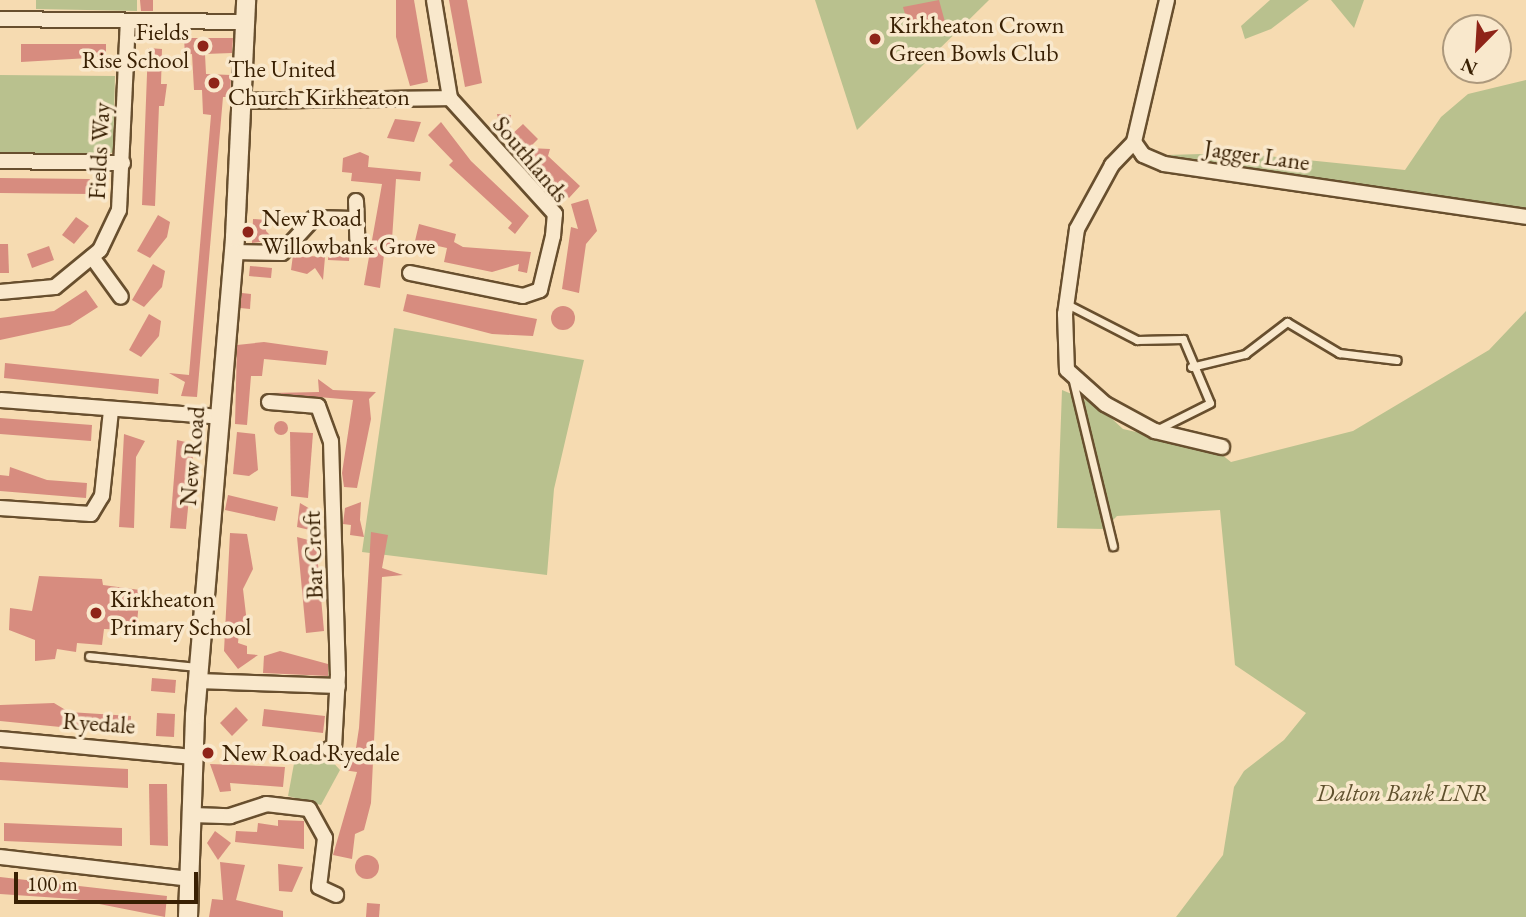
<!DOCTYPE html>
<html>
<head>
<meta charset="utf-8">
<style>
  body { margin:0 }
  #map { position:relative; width:1526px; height:917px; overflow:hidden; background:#f6dbb1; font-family:"EB Garamond",serif }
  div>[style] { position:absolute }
  .green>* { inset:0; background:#b9c18e }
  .building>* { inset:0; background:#d78c7f }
  .round { border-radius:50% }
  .roads { filter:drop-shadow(2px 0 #684f2e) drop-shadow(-2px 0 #684f2e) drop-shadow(0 2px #684f2e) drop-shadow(0 -2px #684f2e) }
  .service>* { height:7px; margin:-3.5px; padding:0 3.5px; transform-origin:3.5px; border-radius:3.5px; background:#f9e8cc }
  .minor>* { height:14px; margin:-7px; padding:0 7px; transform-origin:7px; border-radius:7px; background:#f9e8cc }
  .tertiary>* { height:18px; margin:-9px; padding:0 9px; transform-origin:9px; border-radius:9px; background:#f9e8cc }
  .dots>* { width:19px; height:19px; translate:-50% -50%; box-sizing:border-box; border:4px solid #f9e8cc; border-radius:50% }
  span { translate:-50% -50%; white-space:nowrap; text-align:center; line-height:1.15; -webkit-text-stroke:7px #f9e8cc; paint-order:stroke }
  .poi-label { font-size:24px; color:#392003 }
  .left { translate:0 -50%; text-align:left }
  .right { translate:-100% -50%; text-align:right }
  .street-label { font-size:24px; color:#392003 }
  .park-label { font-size:24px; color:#5f502d; font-style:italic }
  .north { position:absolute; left:1442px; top:14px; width:70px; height:70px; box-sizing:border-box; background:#f9e8cc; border:2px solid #ac987c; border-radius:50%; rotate:204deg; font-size:19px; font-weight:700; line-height:28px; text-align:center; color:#392003 }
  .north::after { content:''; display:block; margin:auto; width:24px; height:32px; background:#8f2418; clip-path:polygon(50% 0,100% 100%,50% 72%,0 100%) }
  .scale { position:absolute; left:14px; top:872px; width:184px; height:32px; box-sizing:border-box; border:4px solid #392003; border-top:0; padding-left:9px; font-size:21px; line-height:24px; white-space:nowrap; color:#392003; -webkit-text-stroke:5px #f9e8cc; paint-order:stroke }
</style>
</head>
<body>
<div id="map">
  <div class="green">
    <div style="clip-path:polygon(36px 0,137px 0,137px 11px,36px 9px)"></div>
    <div style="clip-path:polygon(815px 0,989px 0,857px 130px)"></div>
    <div style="clip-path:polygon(1270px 0,1309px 0,1271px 29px,1245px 39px,1241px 26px)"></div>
    <div style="clip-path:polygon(1331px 0,1364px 0,1354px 28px)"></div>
    <div style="clip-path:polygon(0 75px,115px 76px,113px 152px,103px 157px,0 155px)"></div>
    <div style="clip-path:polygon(1526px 80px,1526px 209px,1166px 155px,1237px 153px,1405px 170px,1441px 117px,1468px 94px)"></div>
    <div style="clip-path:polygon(1526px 311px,1526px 917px,1176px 917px,1223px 855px,1234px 787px,1244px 771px,1284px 740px,1306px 713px,1235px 665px,1220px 510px,1117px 516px,1104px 529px,1057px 528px,1062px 390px,1096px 404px,1123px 429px,1216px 450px,1231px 462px,1353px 431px,1489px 350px)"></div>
    <div style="clip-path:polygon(394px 328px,584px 360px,554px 489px,547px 575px,362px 552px)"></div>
    <div style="clip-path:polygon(296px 753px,329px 758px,340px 770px,321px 805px,288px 796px)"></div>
  </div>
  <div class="building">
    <div style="clip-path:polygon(140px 0,153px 0,153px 11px,141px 11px)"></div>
    <div style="clip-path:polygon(396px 0,414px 0,428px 82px,410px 86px,396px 37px)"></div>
    <div style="clip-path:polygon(449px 0,467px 0,482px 83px,465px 87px)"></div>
    <div style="clip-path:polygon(939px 0,945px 22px,910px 32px,903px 7px)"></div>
    <div style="clip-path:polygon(184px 38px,233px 38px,232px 53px,205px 54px,206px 74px,231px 75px,230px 97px,223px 97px,197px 397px,181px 396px,185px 382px,169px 373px,189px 375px,211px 115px,203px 114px,202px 90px,194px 90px,192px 54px,185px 55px)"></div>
    <div style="clip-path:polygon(21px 44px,106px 44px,106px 57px,21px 62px)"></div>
    <div style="clip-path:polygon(148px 48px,162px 49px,161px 84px,167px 84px,164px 106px,159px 106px,155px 206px,142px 205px)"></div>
    <div style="clip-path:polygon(497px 114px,511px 115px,510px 136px,523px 124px,538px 139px,529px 148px,550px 149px,548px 156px,580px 186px,569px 198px,500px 129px)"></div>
    <div style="clip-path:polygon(395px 119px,421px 122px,414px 142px,387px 138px)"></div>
    <div style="clip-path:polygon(441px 122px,471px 161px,529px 216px,515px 234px,508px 228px,512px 223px,449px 165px,453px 161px,428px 135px)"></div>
    <div style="clip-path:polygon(360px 152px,369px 156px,368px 167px,421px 172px,420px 181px,396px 179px,391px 255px,384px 255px,380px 288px,364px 285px,382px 184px,351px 181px,352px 173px,342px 172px,343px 158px)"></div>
    <div style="clip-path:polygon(0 178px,90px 179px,90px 194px,0 193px)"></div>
    <div style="clip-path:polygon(588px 199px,597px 231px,586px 244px,579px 293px,562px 289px,571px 227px,578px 229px,571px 204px)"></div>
    <div style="clip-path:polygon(158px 215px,170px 222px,167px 237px,150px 258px,137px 251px)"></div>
    <div style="clip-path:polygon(76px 217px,89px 226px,74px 244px,62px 235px)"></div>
    <div style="clip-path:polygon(253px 219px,267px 220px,266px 231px,275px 240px,252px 243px)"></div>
    <div style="clip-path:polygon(419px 224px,456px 234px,454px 242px,463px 247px,531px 252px,527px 273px,518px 271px,519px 264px,492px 272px,444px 262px,447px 248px,415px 241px)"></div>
    <div style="clip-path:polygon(0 244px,8px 244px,9px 273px,0 273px)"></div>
    <div style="clip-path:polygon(49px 246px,54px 260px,32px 268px,27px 254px)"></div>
    <div style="clip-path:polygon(329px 246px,350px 248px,349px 261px,328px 260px)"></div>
    <div style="clip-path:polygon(293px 255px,325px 257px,323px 280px,315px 268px,307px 274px,291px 270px)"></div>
    <div style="clip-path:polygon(153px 264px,165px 271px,162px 287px,144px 307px,132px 300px)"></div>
    <div style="clip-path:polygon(250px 266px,272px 268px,271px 278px,249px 276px)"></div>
    <div style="clip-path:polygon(86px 290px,98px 307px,70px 325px,0 340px,0 318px,54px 311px)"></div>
    <div style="clip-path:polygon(242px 293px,251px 294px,250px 309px,240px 308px)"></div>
    <div style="clip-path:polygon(407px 294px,537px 319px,533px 336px,492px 334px,403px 311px)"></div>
    <div class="round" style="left:551px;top:306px;width:24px;height:24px"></div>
    <div style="clip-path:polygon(149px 314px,161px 321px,159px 336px,141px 357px,129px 350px)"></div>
    <div style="clip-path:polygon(264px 342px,328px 351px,326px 365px,264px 359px,262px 376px,251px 376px,247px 425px,235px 424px,237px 345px)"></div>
    <div style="clip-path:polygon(5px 363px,159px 379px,158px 394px,4px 378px)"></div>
    <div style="clip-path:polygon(318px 379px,333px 390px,376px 392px,369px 399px,371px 419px,357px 488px,344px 487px,342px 473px,353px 400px,272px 393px,319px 392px)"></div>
    <div style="clip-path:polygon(0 418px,92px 425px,91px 441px,0 434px)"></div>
    <div class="round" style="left:274px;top:421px;width:14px;height:14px"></div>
    <div style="clip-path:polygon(237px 432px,255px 434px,258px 470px,249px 476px,233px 474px)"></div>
    <div style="clip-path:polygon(290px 432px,313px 433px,308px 498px,291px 496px)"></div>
    <div style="clip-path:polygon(124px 434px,145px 441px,136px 457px,134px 528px,119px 527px)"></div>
    <div style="clip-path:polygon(177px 440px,194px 444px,186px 529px,170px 528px)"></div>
    <div style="clip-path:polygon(10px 467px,47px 480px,87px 483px,86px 498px,0 491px,0 475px,9px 476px)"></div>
    <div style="clip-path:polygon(228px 495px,278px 507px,275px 521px,225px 510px)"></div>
    <div style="clip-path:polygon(361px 502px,360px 520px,364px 537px,350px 535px,351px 525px,343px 524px,345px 508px)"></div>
    <div style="clip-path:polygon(300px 503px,317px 513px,314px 531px,297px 527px)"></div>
    <div style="clip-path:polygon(371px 532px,388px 535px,382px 568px,403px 575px,382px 577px,371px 803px,364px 830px,355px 834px,352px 859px,333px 855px,357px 772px,343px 770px,345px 760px,354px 761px,359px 728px)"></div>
    <div style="clip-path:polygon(230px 533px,247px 534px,253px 569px,243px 589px,247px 623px,240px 622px,238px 643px,247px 646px,247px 654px,258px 655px,238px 669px,224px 651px)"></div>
    <div style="clip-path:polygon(297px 537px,316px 542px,324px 631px,306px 633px)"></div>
    <div style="clip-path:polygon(39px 576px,102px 579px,103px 585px,140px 590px,137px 623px,130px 623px,129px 630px,104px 629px,102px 645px,77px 643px,76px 652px,57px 649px,55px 659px,35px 661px,35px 640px,9px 630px,10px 608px,32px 611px)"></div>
    <div style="clip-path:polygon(280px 651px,328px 664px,328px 676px,263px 673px,264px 656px)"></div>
    <div style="clip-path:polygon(152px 678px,176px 680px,175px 693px,151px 691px)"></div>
    <div style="clip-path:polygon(54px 703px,69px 712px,131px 716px,131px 734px,0 721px,0 705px)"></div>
    <div style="clip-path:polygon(236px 707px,248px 720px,232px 736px,220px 723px)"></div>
    <div style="clip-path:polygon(264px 709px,325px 716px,323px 733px,262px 726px)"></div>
    <div style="clip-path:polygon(157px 713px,175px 714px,174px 737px,156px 736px)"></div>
    <div style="clip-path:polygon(0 762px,128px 769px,128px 788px,0 780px)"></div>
    <div style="clip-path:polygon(210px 764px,285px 767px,283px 787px,230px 783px,231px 791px,220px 792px)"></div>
    <div style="clip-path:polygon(149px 784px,167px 784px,168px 846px,150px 845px)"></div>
    <div style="clip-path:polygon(278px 820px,304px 821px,304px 849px,235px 842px,236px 831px,257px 832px,258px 823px,278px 826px)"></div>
    <div style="clip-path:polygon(4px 823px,122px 828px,122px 846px,4px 841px)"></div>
    <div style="clip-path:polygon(215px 831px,231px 843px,218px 860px,207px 843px)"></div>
    <div class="round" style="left:355px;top:855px;width:24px;height:24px"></div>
    <div style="clip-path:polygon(220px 862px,245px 865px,236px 900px,283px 911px,283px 917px,209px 917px,212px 899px,223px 900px)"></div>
    <div style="clip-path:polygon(278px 864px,303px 867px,292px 892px,279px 891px)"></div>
    <div style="clip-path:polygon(0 877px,167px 896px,165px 917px,74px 899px,0 894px)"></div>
    <div style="clip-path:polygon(367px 903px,380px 904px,379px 917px,366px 917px)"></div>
  </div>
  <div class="roads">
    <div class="service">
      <div style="left:1067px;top:304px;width:79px;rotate:27.2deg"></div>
      <div style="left:1137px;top:340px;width:46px;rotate:-1.2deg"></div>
      <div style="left:1183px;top:339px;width:69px;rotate:67.1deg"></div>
      <div style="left:1210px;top:403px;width:60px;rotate:153.4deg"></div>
      <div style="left:1191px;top:367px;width:56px;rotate:-13.5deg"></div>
      <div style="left:1245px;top:354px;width:53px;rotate:-37.3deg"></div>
      <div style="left:1287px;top:322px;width:61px;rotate:30.8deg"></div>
      <div style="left:1339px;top:353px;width:58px;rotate:6.9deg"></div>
      <div style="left:1073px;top:381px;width:170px;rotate:76.4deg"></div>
      <div style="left:89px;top:656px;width:110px;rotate:5.8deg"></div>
    </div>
    <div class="minor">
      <div style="left:1167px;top:0;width:146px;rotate:103.1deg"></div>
      <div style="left:1134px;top:142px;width:16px;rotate:55deg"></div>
      <div style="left:1143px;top:155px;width:23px;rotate:23deg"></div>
      <div style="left:1164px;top:164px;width:366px;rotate:8.3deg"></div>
      <div style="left:0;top:19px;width:246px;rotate:0.7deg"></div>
      <div style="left:244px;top:101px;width:206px;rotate:-0.8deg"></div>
      <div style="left:1134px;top:142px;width:32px;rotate:134deg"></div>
      <div style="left:1112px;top:165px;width:73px;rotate:118.7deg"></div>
      <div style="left:1077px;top:229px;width:86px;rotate:98deg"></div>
      <div style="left:1065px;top:314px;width:56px;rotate:88deg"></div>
      <div style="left:1067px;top:370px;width:51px;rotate:41.8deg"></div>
      <div style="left:1105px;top:404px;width:57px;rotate:28.4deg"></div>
      <div style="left:1155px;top:431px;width:69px;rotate:13.4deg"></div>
      <div style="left:0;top:161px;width:123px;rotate:0.9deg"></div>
      <div style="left:356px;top:201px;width:38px;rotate:88deg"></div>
      <div style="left:233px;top:252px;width:49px;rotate:1.2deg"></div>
      <div style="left:282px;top:253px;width:47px;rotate:-47.6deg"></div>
      <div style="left:314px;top:218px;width:40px;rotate:1.4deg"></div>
      <div style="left:92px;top:257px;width:49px;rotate:54.1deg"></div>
      <div style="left:410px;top:273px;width:115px;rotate:11.5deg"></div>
      <div style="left:523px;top:296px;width:18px;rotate:-19deg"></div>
      <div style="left:540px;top:290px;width:56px;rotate:-76.5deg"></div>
      <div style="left:553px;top:236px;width:22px;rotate:-85deg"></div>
      <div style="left:555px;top:214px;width:156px;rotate:-132.2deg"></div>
      <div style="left:450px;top:98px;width:99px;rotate:-99.3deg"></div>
      <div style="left:0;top:292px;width:55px;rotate:-5.2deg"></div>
      <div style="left:55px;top:287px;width:58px;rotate:-39.4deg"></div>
      <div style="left:100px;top:250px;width:44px;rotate:-64.6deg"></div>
      <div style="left:119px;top:210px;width:189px;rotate:-87.3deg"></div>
      <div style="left:1px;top:400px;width:220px;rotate:4.4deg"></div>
      <div style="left:269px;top:402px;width:49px;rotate:4.7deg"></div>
      <div style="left:318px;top:406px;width:37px;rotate:70deg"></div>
      <div style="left:331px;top:441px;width:233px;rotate:88.3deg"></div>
      <div style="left:338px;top:674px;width:75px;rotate:93.1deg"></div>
      <div style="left:334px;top:749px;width:5px;rotate:180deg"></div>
      <div style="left:0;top:508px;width:91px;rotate:3.8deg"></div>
      <div style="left:91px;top:514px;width:21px;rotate:-59deg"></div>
      <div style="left:102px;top:496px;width:85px;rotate:-84deg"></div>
      <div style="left:198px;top:681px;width:140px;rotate:2deg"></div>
      <div style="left:0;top:739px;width:195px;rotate:5.3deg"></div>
      <div style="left:192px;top:815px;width:38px;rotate:2deg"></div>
      <div style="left:230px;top:816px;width:38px;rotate:-18deg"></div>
      <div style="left:266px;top:804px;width:43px;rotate:6.6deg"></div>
      <div style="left:309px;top:809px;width:33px;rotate:61deg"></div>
      <div style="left:325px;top:838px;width:49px;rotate:97deg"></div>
      <div style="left:319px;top:887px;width:19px;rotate:25deg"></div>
      <div style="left:0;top:857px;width:192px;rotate:6.6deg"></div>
    </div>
    <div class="tertiary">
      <div style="left:188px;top:917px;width:202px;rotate:-88deg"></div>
      <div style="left:195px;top:715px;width:480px;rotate:-85.2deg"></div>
      <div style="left:235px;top:237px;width:237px;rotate:-87.3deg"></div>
    </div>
  </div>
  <div class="dots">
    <div style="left:875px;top:39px;background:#8f2418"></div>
    <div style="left:203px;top:46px;background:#8f2418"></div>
    <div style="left:214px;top:83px;background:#8f2418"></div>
    <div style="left:248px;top:232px;background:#8f2418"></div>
    <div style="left:96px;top:613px;background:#8f2418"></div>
    <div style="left:208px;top:753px;background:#8f2418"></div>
  </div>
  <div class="poi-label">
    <span class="left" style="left:889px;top:39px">Kirkheaton Crown<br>Green Bowls Club</span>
    <span class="right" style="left:189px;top:46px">Fields<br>Rise School</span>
    <span class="left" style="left:228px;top:83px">The United<br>Church Kirkheaton</span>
    <span class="left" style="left:262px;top:232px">New Road<br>Willowbank Grove</span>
    <span class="left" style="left:110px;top:613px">Kirkheaton<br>Primary School</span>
    <span class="left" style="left:222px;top:753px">New Road Ryedale</span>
  </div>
  <div class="street-label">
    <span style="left:99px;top:151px;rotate:-87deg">Fields Way</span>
    <span style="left:1257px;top:155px;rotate:8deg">Jagger Lane</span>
    <span style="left:531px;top:159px;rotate:50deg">Southlands</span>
    <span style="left:192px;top:456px;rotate:-85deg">New Road</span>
    <span style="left:313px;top:555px;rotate:-92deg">Bar Croft</span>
    <span style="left:99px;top:723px;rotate:4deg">Ryedale</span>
  </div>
  <div class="park-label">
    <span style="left:1402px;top:793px">Dalton Bank LNR</span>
  </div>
  <div class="north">N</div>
  <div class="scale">100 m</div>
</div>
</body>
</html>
